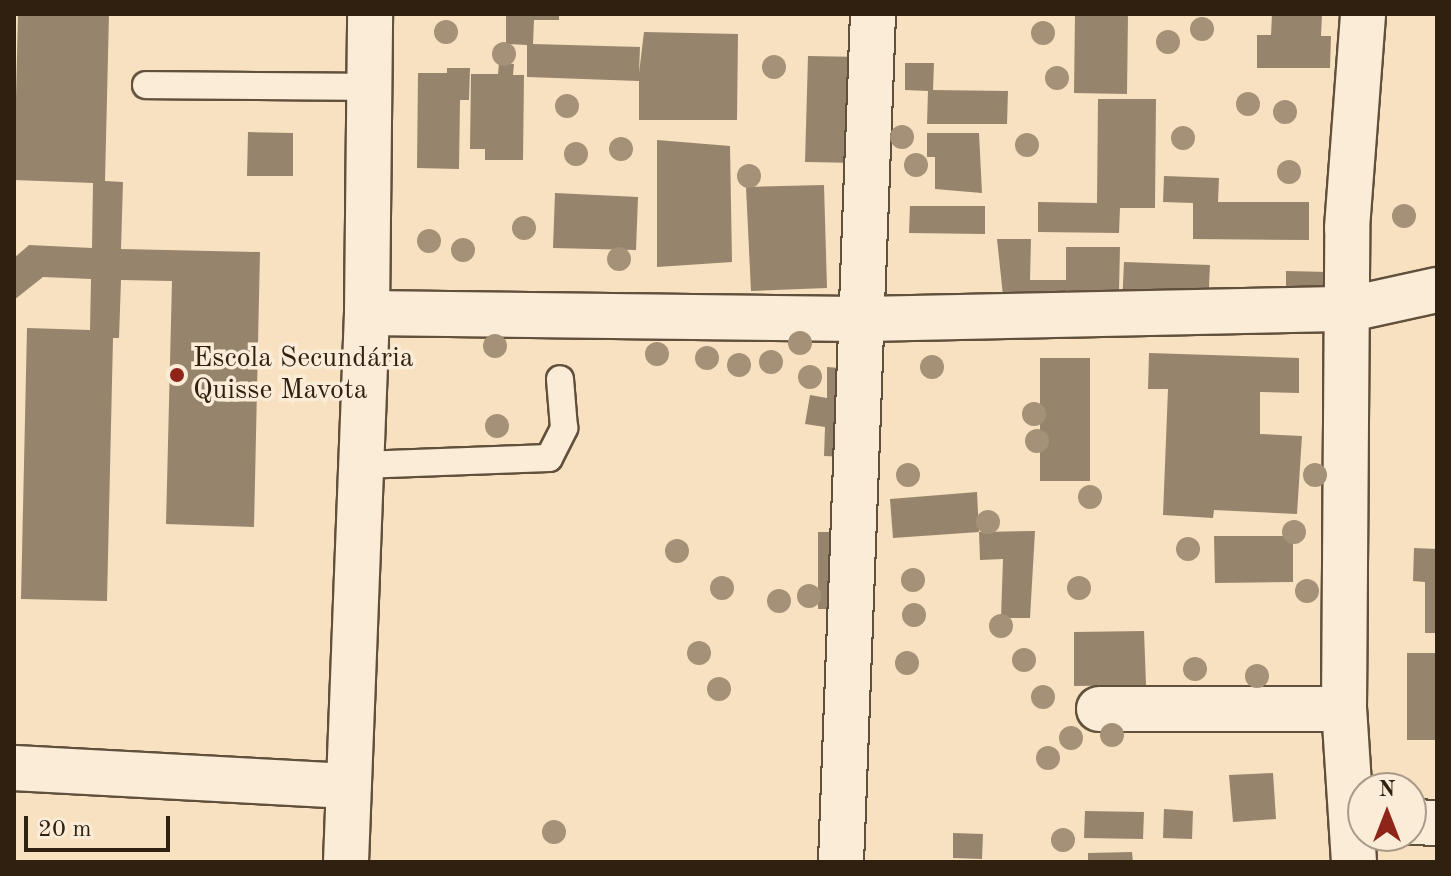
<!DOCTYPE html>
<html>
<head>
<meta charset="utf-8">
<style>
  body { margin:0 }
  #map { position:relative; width:1451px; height:876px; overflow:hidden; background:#f7e1c0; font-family:"Old Standard TT",serif }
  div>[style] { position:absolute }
  .building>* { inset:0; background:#97846c }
  .roads { filter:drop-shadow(2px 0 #61503c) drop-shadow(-2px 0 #61503c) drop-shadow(0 2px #61503c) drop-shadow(0 -2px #61503c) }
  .service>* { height:26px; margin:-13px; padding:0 13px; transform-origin:13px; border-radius:13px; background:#faecd6 }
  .minor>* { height:44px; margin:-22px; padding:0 22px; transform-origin:22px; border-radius:22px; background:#faecd6 }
  .trees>* { width:24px; height:24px; margin:-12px; border-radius:50%; background:#a49177 }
  .dots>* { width:22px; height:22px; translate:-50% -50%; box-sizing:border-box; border:4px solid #faecd6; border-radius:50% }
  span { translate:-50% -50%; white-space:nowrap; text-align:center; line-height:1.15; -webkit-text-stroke:7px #faecd6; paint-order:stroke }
  .poi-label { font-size:28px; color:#2f2010 }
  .left { translate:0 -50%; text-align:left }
  .frame { position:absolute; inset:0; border:16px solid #2f2010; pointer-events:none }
  .north { position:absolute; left:1347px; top:772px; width:80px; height:80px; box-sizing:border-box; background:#faecd6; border:2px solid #a99a87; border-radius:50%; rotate:0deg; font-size:22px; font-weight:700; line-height:32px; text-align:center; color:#2f2010 }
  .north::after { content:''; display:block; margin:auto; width:28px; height:36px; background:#8f2418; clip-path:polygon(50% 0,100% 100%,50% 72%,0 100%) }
  .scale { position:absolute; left:24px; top:816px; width:146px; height:36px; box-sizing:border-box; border:4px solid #2f2010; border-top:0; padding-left:10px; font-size:24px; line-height:28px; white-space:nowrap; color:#2f2010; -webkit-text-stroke:6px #faecd6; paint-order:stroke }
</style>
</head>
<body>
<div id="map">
  <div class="building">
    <div style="clip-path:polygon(18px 14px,109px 14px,105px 181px,123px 182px,121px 249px,260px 252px,254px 527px,166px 524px,172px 281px,121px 280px,119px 338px,113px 338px,107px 601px,21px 599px,27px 328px,90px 330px,91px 279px,43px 277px,14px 300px,14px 258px,29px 245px,92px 248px,93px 183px,14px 180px)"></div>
    <div style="clip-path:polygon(506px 14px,559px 14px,559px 20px,534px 20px,533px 44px,640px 47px,639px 73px,644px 32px,738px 34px,737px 120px,639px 120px,639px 81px,527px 77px,527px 45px,506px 44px)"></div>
    <div style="clip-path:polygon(1075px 14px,1128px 14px,1127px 94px,1074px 93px)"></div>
    <div style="clip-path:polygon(1272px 14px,1322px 14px,1321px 36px,1331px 36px,1330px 68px,1257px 68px,1257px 35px,1271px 35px)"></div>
    <div style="clip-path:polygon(808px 56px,864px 57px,861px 163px,805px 162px)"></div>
    <div style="clip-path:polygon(499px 63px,514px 64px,513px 75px,524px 75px,523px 160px,485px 160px,485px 149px,470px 149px,471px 74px,498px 74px)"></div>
    <div style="clip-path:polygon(905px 63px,934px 63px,933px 90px,1008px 91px,1007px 124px,927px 124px,928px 91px,905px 90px)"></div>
    <div style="clip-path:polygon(447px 68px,470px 68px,469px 100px,460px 100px,459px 169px,417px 168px,418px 73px,447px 73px)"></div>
    <div style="clip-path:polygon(1098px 99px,1156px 99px,1155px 208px,1120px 208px,1119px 233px,1038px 232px,1038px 202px,1097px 203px)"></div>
    <div style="clip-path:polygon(248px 132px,293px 133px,293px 176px,247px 176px)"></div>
    <div style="clip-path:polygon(927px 133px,979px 133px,982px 193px,935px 189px,935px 157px,927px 157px)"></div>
    <div style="clip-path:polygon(657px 140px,730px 146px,732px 262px,657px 267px)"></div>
    <div style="clip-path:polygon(1164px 176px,1219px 178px,1218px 202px,1309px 202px,1309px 240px,1193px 239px,1193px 203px,1163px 202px)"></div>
    <div style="clip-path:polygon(824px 185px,827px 288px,751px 291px,746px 187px)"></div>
    <div style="clip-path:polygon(555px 193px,638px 197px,636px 250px,553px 248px)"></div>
    <div style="clip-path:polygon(910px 206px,985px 206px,985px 234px,909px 233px)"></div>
    <div style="clip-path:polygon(997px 239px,1031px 239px,1030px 280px,1066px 280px,1066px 247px,1120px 247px,1119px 291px,1066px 290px,1066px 306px,1004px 305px)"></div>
    <div style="clip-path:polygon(1124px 262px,1210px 265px,1208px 307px,1122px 305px)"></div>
    <div style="clip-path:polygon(1286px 271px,1329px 272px,1328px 306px,1286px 306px)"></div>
    <div style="clip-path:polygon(1149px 353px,1299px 358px,1299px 393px,1260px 392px,1260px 434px,1302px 436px,1297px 514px,1214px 510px,1213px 518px,1163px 515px,1168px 389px,1148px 389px)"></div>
    <div style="clip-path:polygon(1040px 358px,1090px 358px,1090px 481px,1040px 481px)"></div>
    <div style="clip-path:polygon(827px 367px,852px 369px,849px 457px,824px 456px,825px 427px,805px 424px,810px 395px,827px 398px)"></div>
    <div style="clip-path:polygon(977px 492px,979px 532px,893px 538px,890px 499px)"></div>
    <div style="clip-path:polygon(1035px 531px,1030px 618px,1001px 618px,1003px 559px,980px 560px,979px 532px)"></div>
    <div style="clip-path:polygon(818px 532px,843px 532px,843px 609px,818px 609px)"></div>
    <div style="clip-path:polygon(1214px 536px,1293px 536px,1293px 582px,1215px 583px)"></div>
    <div style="clip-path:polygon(1414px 548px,1437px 549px,1437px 633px,1425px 633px,1425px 582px,1413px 581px)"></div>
    <div style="clip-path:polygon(1144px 631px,1146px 685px,1074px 686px,1074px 632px)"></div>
    <div style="clip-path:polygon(1407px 653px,1437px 653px,1437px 740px,1407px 740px)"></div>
    <div style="clip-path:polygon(1273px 773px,1276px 819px,1233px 822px,1229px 775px)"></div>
    <div style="clip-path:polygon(1164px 809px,1193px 811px,1192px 839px,1163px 838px)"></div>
    <div style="clip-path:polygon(1085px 811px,1144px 812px,1143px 839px,1084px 838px)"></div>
    <div style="clip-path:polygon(953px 833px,983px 834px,982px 859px,953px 858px)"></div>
    <div style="clip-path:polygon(1132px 852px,1133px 862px,1088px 862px,1088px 853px)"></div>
  </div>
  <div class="roads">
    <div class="service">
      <div style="left:146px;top:85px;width:222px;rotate:0.5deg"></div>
      <div style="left:361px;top:465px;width:188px;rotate:-2.1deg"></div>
      <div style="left:549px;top:458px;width:34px;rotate:-63deg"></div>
      <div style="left:564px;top:428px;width:49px;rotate:-94.7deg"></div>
    </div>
    <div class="minor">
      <div style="left:367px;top:313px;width:498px;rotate:0.7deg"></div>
      <div style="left:865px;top:319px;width:485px;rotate:-1.2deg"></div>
      <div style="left:1350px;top:309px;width:89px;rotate:-12.3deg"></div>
      <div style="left:1099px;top:709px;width:245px"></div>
      <div style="left:14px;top:768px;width:335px;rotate:3.1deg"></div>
      <div style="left:1411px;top:822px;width:26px;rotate:2deg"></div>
      <div style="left:346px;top:862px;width:549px;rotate:-87.81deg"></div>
      <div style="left:367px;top:313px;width:299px;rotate:-89.4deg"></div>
      <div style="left:841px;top:862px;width:849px;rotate:-87.84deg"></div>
      <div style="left:1354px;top:862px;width:153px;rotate:-93.7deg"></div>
      <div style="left:1344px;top:709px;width:481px;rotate:-89.6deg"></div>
      <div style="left:1347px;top:228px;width:215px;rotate:-85.7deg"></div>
    </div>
  </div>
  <div class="trees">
    <div style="left:1202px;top:29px"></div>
    <div style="left:446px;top:32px"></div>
    <div style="left:1043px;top:33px"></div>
    <div style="left:1168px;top:42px"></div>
    <div style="left:504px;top:54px"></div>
    <div style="left:774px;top:67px"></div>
    <div style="left:1057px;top:78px"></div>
    <div style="left:1248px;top:104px"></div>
    <div style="left:567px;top:106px"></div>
    <div style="left:1285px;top:112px"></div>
    <div style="left:902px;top:137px"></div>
    <div style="left:1183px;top:138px"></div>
    <div style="left:1027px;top:145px"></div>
    <div style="left:621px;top:149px"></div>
    <div style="left:576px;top:154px"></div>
    <div style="left:916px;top:165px"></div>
    <div style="left:1289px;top:172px"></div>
    <div style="left:749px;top:176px"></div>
    <div style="left:1404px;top:216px"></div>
    <div style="left:524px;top:228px"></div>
    <div style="left:429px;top:241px"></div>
    <div style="left:463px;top:250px"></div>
    <div style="left:619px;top:259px"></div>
    <div style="left:800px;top:343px"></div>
    <div style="left:495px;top:346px"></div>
    <div style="left:657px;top:354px"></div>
    <div style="left:707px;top:358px"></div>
    <div style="left:771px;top:362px"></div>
    <div style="left:739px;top:365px"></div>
    <div style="left:932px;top:367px"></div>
    <div style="left:810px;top:377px"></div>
    <div style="left:1034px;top:414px"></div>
    <div style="left:497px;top:426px"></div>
    <div style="left:1037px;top:441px"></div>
    <div style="left:908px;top:475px"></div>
    <div style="left:1315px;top:475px"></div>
    <div style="left:1090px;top:497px"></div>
    <div style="left:988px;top:522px"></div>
    <div style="left:1294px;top:532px"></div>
    <div style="left:1188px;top:549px"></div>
    <div style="left:677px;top:551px"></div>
    <div style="left:913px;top:580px"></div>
    <div style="left:722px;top:588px"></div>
    <div style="left:1079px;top:588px"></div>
    <div style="left:1307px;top:591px"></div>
    <div style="left:809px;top:596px"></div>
    <div style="left:779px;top:601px"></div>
    <div style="left:914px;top:615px"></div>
    <div style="left:1001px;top:626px"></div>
    <div style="left:699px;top:653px"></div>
    <div style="left:1024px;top:660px"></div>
    <div style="left:907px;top:663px"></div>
    <div style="left:1195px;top:669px"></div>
    <div style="left:1257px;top:676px"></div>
    <div style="left:719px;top:689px"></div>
    <div style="left:1043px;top:697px"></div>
    <div style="left:1112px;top:735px"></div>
    <div style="left:1071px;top:738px"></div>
    <div style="left:1048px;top:758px"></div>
    <div style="left:554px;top:832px"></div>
    <div style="left:1063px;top:840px"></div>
  </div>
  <div class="dots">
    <div style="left:177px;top:375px;background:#8f2418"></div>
  </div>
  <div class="poi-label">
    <span class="left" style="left:193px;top:375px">Escola Secundária<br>Quisse Mavota</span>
  </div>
  <div class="frame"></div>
  <div class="north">N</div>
  <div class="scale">20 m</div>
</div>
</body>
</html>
